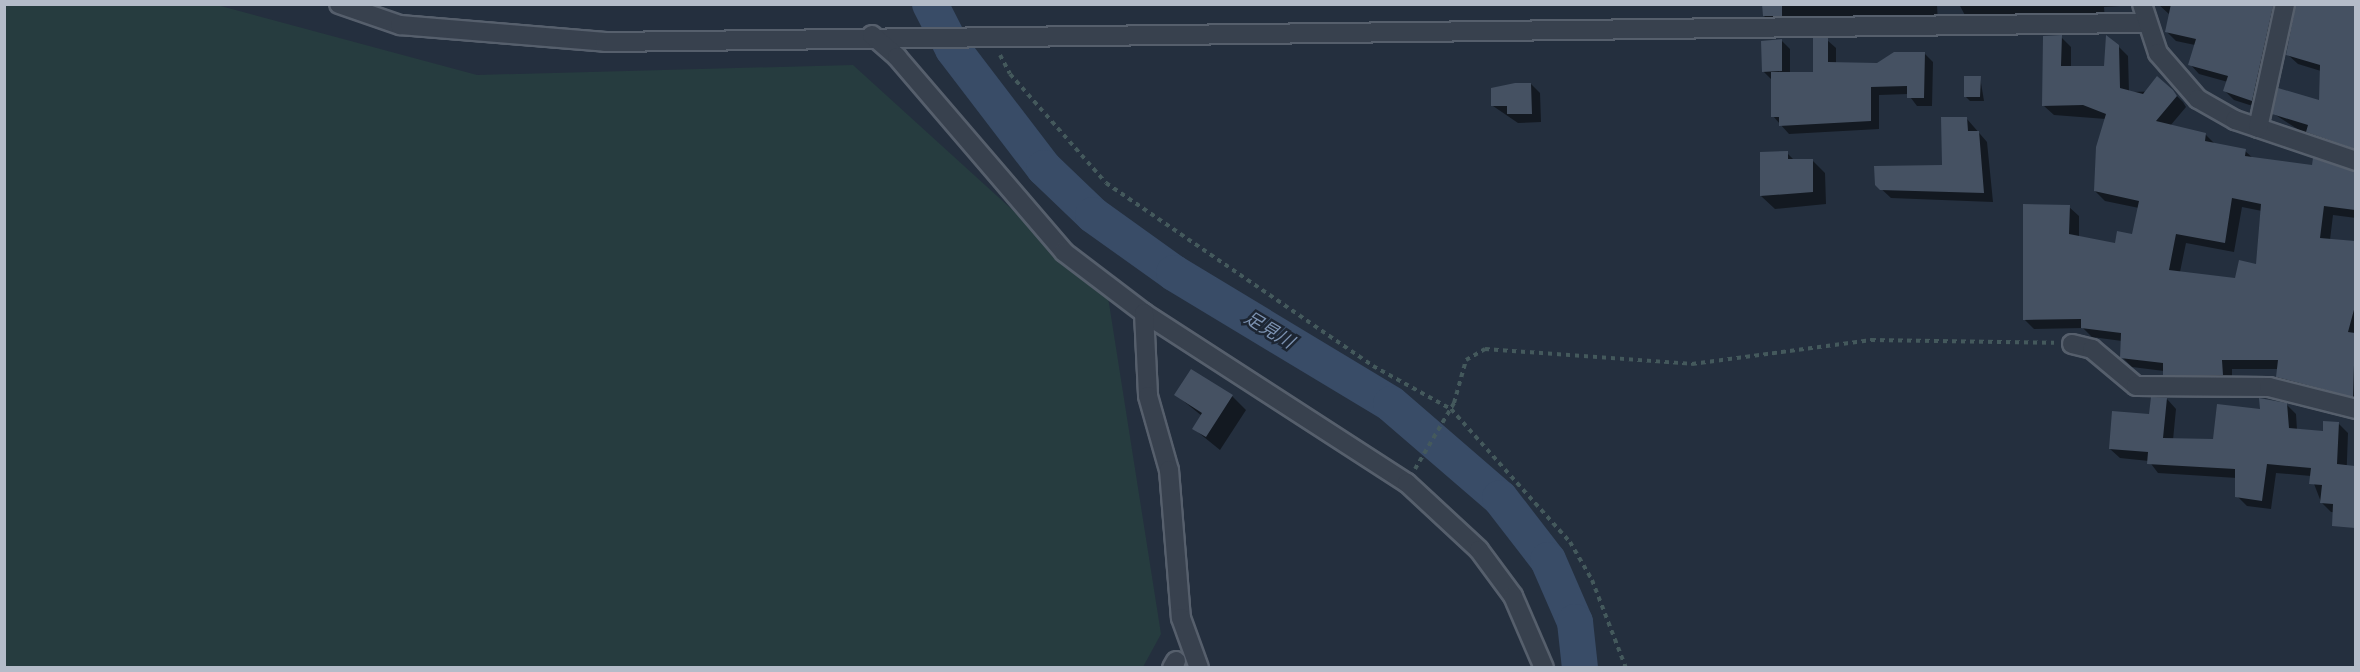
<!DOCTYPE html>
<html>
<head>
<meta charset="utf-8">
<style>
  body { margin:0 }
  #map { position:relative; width:2360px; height:672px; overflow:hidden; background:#242f3e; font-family:Mulish,"Noto Sans JP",sans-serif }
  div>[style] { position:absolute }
  .green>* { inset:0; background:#263c3f }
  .shadow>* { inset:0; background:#0007 }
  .river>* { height:36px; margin:-18px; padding:0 18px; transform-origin:18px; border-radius:18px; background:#394c67 }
  .building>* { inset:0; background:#455162 }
  .path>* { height:4px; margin-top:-2px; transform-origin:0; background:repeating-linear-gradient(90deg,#44595c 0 4.5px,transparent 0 9px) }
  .roads { filter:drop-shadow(2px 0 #565f6c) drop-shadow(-2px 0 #565f6c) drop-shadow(0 2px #565f6c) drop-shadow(0 -2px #565f6c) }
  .minor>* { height:18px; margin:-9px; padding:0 9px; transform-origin:9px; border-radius:9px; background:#38414e }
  span { translate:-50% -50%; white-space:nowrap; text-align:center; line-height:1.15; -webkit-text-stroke:5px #1d2633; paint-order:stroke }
  .water-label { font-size:18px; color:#7c92b1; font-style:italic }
  .frame { position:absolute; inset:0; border:6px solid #b4bcc9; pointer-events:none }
</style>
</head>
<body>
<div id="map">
  <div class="green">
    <div style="clip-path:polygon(4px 5px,217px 5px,477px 75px,853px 65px,1108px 297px,1161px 634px,1143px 667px,5px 667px)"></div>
  </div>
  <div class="shadow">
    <div style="clip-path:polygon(1764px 4px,1937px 4px,1938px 26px,1776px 28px,1764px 16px)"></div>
    <div style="clip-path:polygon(1959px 4px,2120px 4px,2120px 6px,2104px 7px,2105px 20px,1967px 19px)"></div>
    <div style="clip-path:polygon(2158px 4px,2272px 8px,2282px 17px,2262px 109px,2234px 100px,2225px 91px,2228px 82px,2199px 74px,2190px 64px,2195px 45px,2176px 41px,2167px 32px,2170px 15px)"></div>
    <div style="clip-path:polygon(2297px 4px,2356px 4px,2356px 156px,2318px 142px,2274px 114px,2320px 102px,2321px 71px,2298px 64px,2287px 54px)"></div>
    <div style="clip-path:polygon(evenodd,2061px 37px,2071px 47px,2071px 68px,2106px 68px,2118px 46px,2128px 56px,2129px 92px,2172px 91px,2183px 102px,2186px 107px,2170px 126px,2206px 135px,2216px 145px,2245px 151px,2254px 159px,2314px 167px,2314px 160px,2356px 171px,2356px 218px,2333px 215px,2330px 240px,2356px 243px,2356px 407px,2287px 387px,2277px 377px,2278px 369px,2232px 369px,2232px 385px,2174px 384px,2164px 371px,2132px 367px,2122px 357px,2122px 341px,2092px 337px,2083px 328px,2034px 329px,2024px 319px,2069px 207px,2079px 216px,2079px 237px,2117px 245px,2133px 236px,2139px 208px,2105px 201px,2095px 191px,2106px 119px,2054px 115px,2044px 106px,2061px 37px,2242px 207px,2262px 211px,2257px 266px,2237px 280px,2180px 272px,2186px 243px,2234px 252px,2242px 207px)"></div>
    <div style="clip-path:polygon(1781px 40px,1790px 49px,1790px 74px,1814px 74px,1827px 40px,1836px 48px,1836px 64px,1877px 64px,1924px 53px,1933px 62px,1932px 106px,1917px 106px,1908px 94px,1879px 95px,1879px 129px,1789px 134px,1773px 116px,1773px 81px,1763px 71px)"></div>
    <div style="clip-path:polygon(1980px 77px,1984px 101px,1970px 101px,1965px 96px)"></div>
    <div style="clip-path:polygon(1531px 84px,1540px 93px,1541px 122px,1518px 123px,1493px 106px)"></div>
    <div style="clip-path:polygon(1967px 119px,1987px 142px,1993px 202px,1891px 198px,1876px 184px,1943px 166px)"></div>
    <div style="clip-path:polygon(1787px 153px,1795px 161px,1812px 160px,1825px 173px,1826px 204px,1775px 209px,1761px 196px)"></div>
    <div style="clip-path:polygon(1176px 395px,1232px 396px,1246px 410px,1220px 450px,1194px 429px,1202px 416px)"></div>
    <div style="clip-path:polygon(2167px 399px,2176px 409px,2173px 440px,2215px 440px,2262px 411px,2286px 404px,2296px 414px,2297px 430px,2324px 432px,2338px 423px,2348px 433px,2345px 513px,2331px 512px,2321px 502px,2311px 476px,2276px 473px,2271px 509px,2247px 506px,2237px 496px,2237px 478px,2158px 473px,2149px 461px,2120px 458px,2110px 449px)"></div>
  </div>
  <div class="river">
    <div style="left:930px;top:4px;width:51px;rotate:62.9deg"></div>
    <div style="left:953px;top:49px;width:150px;rotate:52.6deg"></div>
    <div style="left:1044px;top:168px;width:68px;rotate:43.8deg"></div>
    <div style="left:1093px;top:215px;width:100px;rotate:35.6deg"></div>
    <div style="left:1174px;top:273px;width:253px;rotate:31.1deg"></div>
    <div style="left:1391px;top:404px;width:144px;rotate:40.8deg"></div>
    <div style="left:1500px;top:498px;width:78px;rotate:52.3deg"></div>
    <div style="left:1548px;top:560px;width:68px;rotate:66.5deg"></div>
    <div style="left:1575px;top:622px;width:46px;rotate:83.8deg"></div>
  </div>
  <div class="building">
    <div style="clip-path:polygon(1762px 4px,1782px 4px,1782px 16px,1763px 16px)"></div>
    <div style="clip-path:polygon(2171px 4px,2273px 6px,2252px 101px,2223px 91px,2228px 76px,2188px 65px,2196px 39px,2165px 32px)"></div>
    <div style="clip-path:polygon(2296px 4px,2355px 4px,2355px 149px,2306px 132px,2308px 125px,2272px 114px,2278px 88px,2319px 100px,2320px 65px,2286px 55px)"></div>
    <div style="clip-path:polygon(evenodd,2062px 35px,2061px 66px,2104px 66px,2106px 35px,2119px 45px,2120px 88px,2143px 94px,2157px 76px,2173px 90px,2177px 96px,2156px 121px,2206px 133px,2205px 141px,2246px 149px,2245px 156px,2312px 165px,2313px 158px,2355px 172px,2355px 210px,2324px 206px,2320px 238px,2355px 241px,2355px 306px,2348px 332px,2355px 333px,2353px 397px,2276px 377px,2278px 360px,2222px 360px,2223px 375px,2163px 375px,2163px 363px,2120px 358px,2121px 333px,2081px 328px,2081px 319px,2023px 320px,2023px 204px,2070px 205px,2069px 234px,2115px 243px,2117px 231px,2132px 234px,2139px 201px,2094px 191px,2096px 147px,2106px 114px,2083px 105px,2042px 106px,2043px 36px,2062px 35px,2232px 198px,2261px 204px,2256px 264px,2239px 260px,2235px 278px,2169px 270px,2176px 234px,2225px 243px,2232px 198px)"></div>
    <div style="clip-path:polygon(1813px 38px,1828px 38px,1828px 62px,1877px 63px,1894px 52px,1925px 52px,1924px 98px,1907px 98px,1907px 86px,1871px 87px,1871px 121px,1779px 126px,1779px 117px,1771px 117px,1771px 72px,1813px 72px)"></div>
    <div style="clip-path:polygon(1782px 39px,1782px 71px,1762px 72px,1761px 41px)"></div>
    <div style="clip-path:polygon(1964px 76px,1981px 76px,1980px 97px,1964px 97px)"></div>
    <div style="clip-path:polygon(1515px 83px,1531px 83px,1532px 114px,1507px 114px,1507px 106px,1491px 106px,1491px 88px)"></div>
    <div style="clip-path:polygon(1941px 117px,1967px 117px,1968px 131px,1979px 131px,1984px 193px,1880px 190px,1875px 185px,1874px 166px,1942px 165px)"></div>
    <div style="clip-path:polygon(1788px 151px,1788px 159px,1813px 159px,1813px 192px,1760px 196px,1760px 152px)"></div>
    <div style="clip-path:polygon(1191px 369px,1233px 395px,1206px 437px,1192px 429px,1202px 413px,1174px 395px)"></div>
    <div style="clip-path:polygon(2151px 397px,2167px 398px,2163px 438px,2213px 439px,2217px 404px,2260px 409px,2259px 398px,2287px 403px,2289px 428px,2323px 431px,2323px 421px,2339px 422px,2337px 464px,2355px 466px,2355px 528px,2332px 526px,2333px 504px,2320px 503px,2322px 485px,2309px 484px,2311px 468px,2267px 464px,2262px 501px,2235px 497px,2235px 469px,2147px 464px,2148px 452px,2109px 449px,2112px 411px,2149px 414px)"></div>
  </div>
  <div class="path">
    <div style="left:1000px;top:55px;width:21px;rotate:62deg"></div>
    <div style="left:1010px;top:74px;width:145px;rotate:48.6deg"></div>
    <div style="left:1106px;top:183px;width:324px;rotate:34.4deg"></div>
    <div style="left:1373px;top:366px;width:89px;rotate:28.9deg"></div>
    <div style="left:1451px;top:409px;width:178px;rotate:48.2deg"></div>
    <div style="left:1570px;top:542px;width:44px;rotate:59.9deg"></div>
    <div style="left:1592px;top:580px;width:94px;rotate:68.9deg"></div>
    <div style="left:1415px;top:469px;width:77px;rotate:-59.4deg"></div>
    <div style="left:1454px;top:403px;width:45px;rotate:-74.4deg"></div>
    <div style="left:1466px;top:360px;width:22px;rotate:-30deg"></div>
    <div style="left:1485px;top:349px;width:208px;rotate:4.1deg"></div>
    <div style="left:1692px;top:364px;width:181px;rotate:-7.6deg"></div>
    <div style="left:1871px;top:340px;width:183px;rotate:0.9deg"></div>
  </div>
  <div class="roads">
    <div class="minor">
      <div style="left:339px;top:4px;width:65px;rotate:19deg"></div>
      <div style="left:400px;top:25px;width:206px;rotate:4.7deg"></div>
      <div style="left:605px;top:42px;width:1541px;rotate:-0.71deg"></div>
      <div style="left:2142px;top:4px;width:52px;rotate:71.9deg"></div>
      <div style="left:2158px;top:53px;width:61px;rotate:49deg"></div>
      <div style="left:2198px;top:99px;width:43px;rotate:29.6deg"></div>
      <div style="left:2235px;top:120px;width:128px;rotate:18.7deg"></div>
      <div style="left:872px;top:35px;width:33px;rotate:41deg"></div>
      <div style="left:897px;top:57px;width:257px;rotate:49.4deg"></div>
      <div style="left:1064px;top:252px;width:101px;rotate:37.3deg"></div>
      <div style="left:1144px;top:313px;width:313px;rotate:32.9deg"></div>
      <div style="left:1407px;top:483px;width:98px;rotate:42.9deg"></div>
      <div style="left:1479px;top:550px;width:57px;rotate:53.5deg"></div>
      <div style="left:1513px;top:596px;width:78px;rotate:66.7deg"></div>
      <div style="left:2258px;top:128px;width:127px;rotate:-77.7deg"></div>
      <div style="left:1144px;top:313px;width:83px;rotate:87.2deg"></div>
      <div style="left:1148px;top:396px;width:77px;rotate:74.2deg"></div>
      <div style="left:1169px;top:470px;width:148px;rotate:85.4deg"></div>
      <div style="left:1181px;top:618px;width:53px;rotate:70.2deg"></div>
      <div style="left:2072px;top:344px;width:21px;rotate:14deg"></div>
      <div style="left:2092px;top:349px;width:57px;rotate:40.1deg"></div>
      <div style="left:2136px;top:386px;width:133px;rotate:0.4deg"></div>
      <div style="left:2269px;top:387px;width:90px;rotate:14.2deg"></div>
      <div style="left:1172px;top:668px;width:8px;rotate:-60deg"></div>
    </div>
  </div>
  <div class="water-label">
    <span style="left:1269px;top:330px;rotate:31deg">足見川</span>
  </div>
  <div class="frame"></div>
</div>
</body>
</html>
